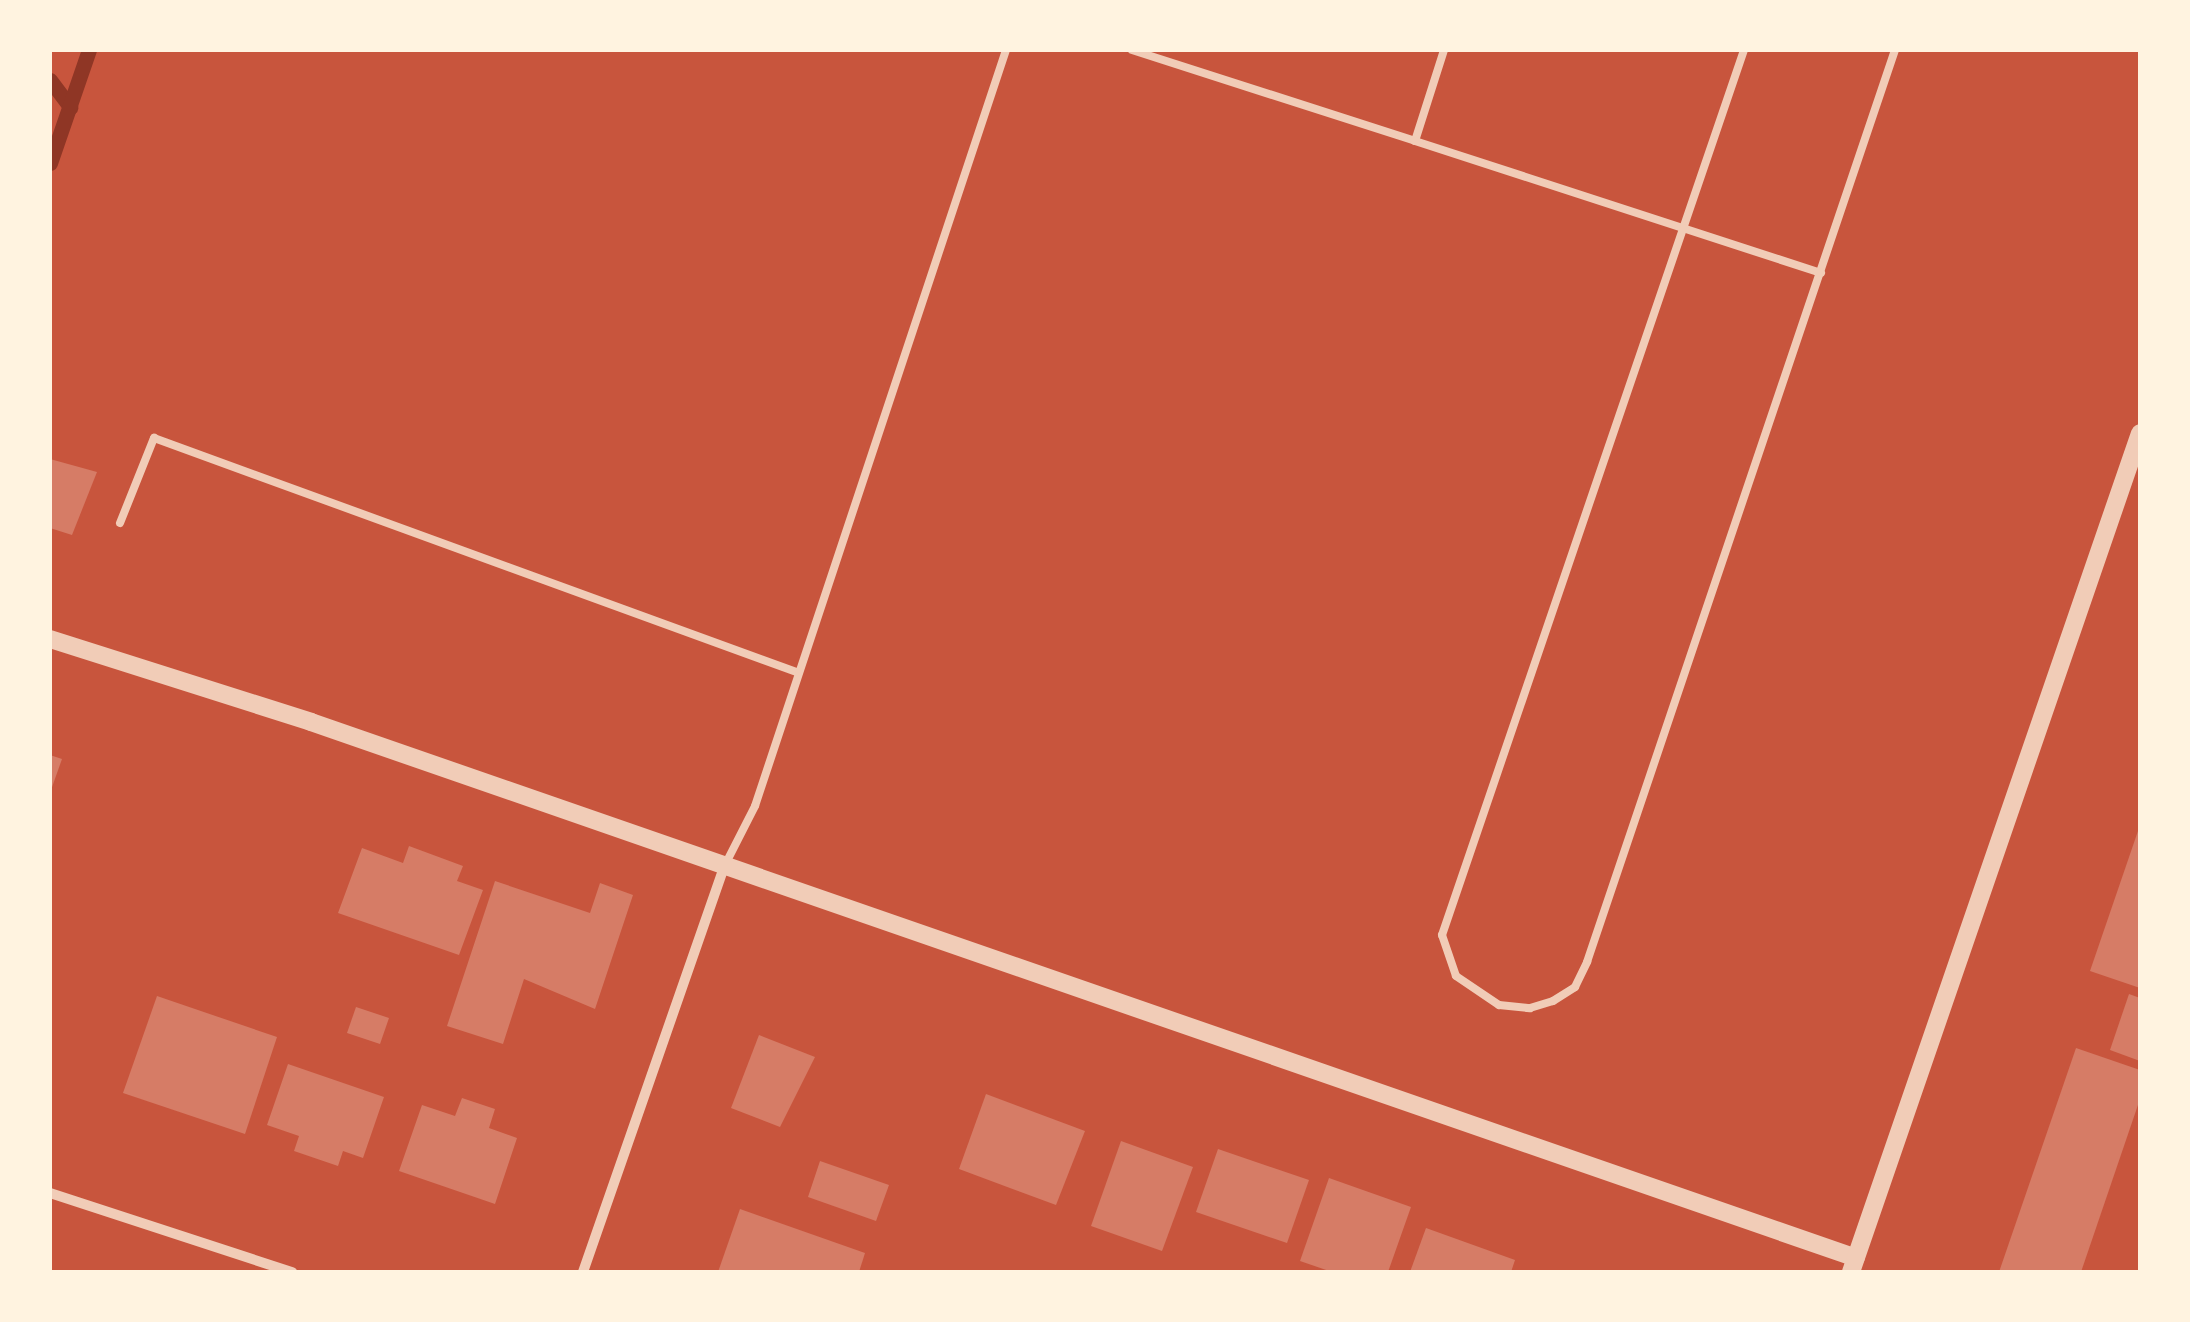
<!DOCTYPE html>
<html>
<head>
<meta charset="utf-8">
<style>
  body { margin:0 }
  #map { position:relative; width:2190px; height:1322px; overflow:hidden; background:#c8553d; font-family:Mulish,sans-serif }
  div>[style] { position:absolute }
  .stream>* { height:15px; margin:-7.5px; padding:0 7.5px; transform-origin:7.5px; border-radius:7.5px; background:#8f3625 }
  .building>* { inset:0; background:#d67c66 }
  .service>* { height:8px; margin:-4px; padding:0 4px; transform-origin:4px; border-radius:4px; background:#f1ccb7 }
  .minor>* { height:10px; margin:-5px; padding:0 5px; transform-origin:5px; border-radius:5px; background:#f1ccb7 }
  .tertiary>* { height:18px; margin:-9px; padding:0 9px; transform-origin:9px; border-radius:9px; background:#f1ccb7 }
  span { translate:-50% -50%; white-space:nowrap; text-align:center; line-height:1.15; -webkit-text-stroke:10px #fff3e0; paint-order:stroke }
  .frame { position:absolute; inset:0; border:52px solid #fff3e0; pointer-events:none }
</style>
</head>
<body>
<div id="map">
  <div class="stream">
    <div style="left:50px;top:80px;width:34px;rotate:53deg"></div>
    <div style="left:50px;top:163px;width:120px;rotate:-71deg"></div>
  </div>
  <div class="building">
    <div style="clip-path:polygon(50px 459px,97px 472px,72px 535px,50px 528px)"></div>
    <div style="clip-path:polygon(50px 755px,62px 759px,51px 790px,50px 790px)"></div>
    <div style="clip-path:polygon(2139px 828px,2140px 828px,2140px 988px,2090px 971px)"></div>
    <div style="clip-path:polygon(409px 846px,463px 866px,457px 881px,483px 890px,459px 955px,338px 913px,362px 848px,403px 863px)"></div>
    <div style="clip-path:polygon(495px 881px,590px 913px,600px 883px,633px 895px,595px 1009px,524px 979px,503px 1044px,447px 1026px)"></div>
    <div style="clip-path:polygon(2129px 994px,2140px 998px,2140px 1061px,2110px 1050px)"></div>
    <div style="clip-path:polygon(157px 996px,277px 1037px,245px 1134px,123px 1093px)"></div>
    <div style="clip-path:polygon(356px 1007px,389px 1018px,380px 1044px,347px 1033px)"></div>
    <div style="clip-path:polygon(759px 1035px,815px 1057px,780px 1127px,731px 1108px)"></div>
    <div style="clip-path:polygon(2076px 1048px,2140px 1070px,2140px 1099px,2081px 1272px,1999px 1272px)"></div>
    <div style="clip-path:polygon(288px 1064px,384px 1097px,363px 1158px,343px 1151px,338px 1166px,294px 1151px,299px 1136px,267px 1125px)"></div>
    <div style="clip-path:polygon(986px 1094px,1085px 1131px,1056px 1205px,959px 1169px)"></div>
    <div style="clip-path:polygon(462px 1098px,495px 1109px,489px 1128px,517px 1138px,495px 1204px,399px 1171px,422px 1105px,455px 1116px)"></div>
    <div style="clip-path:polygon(1121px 1141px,1193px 1167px,1162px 1251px,1091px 1226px)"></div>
    <div style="clip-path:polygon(1218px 1149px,1309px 1180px,1287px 1243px,1196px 1212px)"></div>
    <div style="clip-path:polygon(820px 1161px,889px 1185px,876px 1221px,808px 1197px)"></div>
    <div style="clip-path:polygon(1329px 1178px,1411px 1207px,1388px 1272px,1332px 1272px,1300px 1261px)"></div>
    <div style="clip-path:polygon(740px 1209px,865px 1253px,859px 1272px,718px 1272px)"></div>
    <div style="clip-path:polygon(1426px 1228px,1515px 1260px,1511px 1272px,1410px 1272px)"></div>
  </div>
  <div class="service">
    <div style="left:1132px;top:50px;width:297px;rotate:17.8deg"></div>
    <div style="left:1415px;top:141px;width:96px;rotate:-72.3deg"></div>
    <div style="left:1744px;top:50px;width:935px;rotate:108.84deg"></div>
    <div style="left:1442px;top:935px;width:43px;rotate:71.1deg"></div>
    <div style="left:1456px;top:976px;width:52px;rotate:34deg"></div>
    <div style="left:1499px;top:1005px;width:31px;rotate:6deg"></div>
    <div style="left:1530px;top:1008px;width:24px;rotate:-17deg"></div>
    <div style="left:1553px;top:1001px;width:26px;rotate:-32deg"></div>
    <div style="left:1575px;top:987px;width:28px;rotate:-64deg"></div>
    <div style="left:1587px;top:962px;width:963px;rotate:-71.34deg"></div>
    <div style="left:1415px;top:141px;width:427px;rotate:18deg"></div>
    <div style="left:120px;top:523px;width:92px;rotate:-68.2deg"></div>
    <div style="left:154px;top:438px;width:686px;rotate:20.02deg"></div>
    <div style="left:726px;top:863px;width:64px;rotate:-63deg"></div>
    <div style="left:755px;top:806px;width:797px;rotate:-71.63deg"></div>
  </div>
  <div class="minor">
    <div style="left:50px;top:1193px;width:255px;rotate:18.1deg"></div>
    <div style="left:583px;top:1272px;width:432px;rotate:-70.8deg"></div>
  </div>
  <div class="tertiary">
    <div style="left:50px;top:639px;width:274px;rotate:17.6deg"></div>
    <div style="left:311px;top:722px;width:1635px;rotate:19.13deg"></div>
    <div style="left:1851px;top:1272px;width:887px;rotate:-70.99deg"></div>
  </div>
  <div class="frame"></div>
</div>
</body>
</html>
